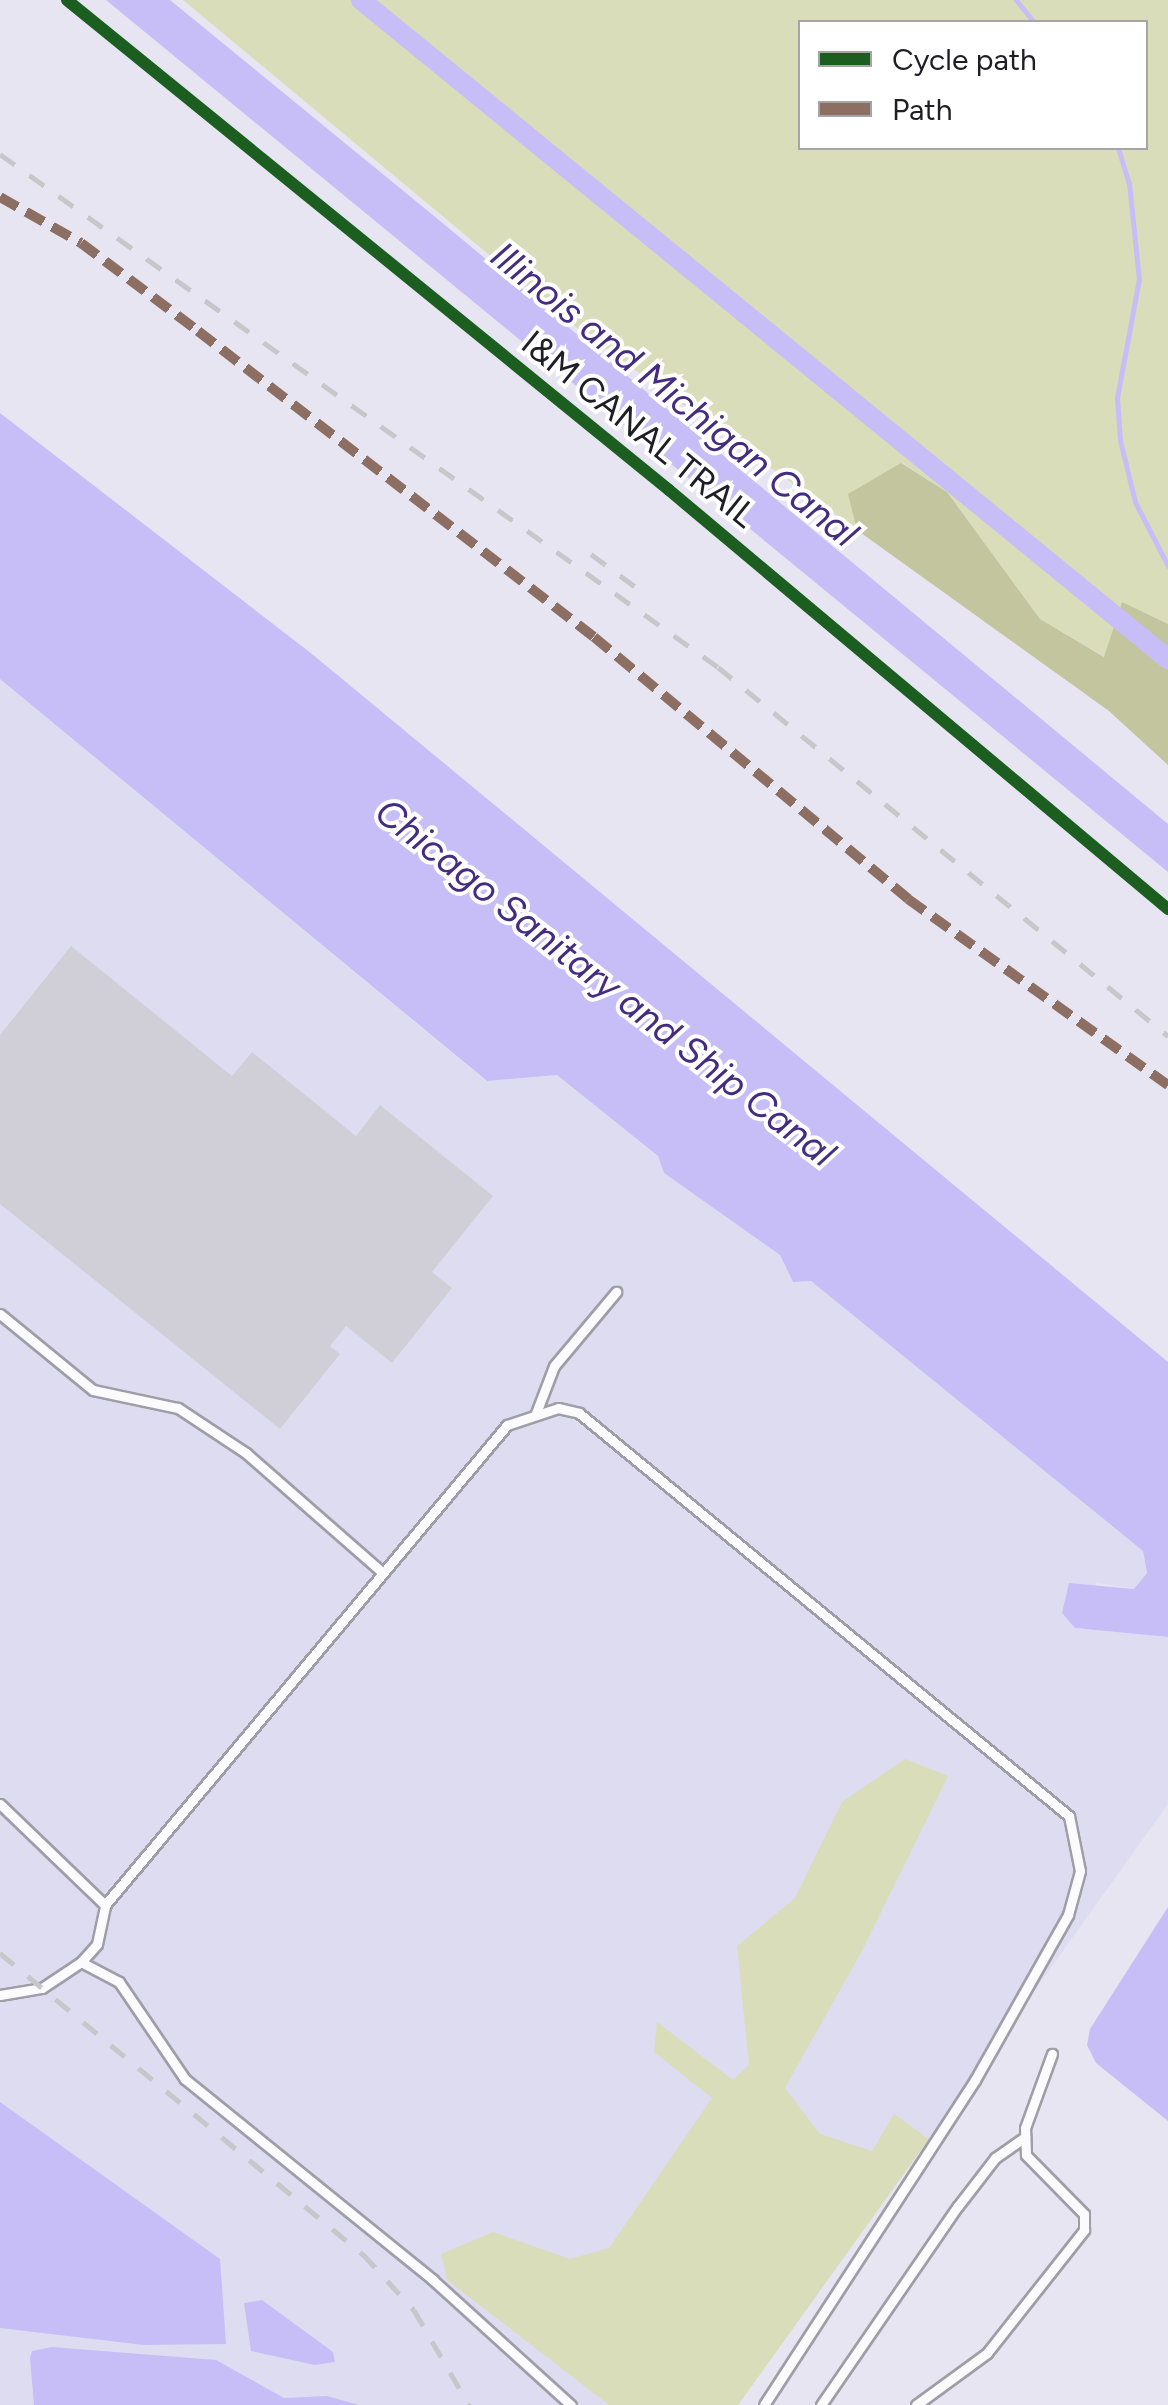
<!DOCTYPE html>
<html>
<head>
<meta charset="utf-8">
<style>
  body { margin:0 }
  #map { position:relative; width:1168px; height:2405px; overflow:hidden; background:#e6e5f1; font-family:Figtree,sans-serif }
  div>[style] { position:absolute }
  .built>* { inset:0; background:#dedcf1 }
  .green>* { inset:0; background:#daddb9 }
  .forest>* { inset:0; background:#c2c59d }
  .water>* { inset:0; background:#c7bef8 }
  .stream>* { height:5px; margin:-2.5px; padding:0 2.5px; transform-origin:2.5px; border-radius:2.5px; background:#c7bef8 }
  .canal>* { height:20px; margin:-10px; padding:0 10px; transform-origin:10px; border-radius:10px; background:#c7bef8 }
  .building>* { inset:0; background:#d0cfd8 }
  .roads { filter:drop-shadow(2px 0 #9f9ea7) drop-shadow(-2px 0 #9f9ea7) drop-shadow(0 2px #9f9ea7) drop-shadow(0 -2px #9f9ea7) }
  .service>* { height:9px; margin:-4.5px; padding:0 4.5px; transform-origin:4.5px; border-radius:4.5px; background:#fbfbfd }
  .rail>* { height:5px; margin-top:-2.5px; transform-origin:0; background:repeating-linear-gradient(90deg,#c7c7ca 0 18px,transparent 0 36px) }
  .quiet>* { height:10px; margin-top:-5px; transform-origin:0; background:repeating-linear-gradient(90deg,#8d6e63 0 20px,transparent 0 30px) }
  .cycleway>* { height:12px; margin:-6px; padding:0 6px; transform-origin:6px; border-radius:6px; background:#1b5e20 }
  span { translate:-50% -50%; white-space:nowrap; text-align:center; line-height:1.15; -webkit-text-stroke:8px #fff; paint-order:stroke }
  .street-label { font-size:35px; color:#1f1e26 }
  .water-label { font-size:38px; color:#432c82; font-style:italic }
  .legend { position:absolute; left:798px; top:20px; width:350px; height:130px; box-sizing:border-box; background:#fff; border:2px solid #a5a5a8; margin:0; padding:12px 18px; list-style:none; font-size:30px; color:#1f1e26 }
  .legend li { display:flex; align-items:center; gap:20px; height:50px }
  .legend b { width:50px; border:2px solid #a5a5a8 }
</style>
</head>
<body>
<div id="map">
  <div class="built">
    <div style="clip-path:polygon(0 679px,486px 1081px,557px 1075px,658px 1156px,664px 1173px,780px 1255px,793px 1282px,811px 1281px,1143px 1551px,1147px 1573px,1135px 1589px,1097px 1583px,1075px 1628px,1168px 1637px,1168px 1804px,738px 2405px,0 2405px)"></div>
  </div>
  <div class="green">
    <div style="clip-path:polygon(evenodd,183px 0,1168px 0,1168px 624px,1122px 603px,1105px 657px,1040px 619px,947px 492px,902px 463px,849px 494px,857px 530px,577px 328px,183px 0,800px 22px,1146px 22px,1146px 148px,800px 148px,800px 22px)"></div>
    <div style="clip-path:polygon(905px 1759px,948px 1776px,863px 1949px,785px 2088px,820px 2134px,872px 2151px,894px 2114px,929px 2139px,738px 2405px,609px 2405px,447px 2280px,441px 2254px,493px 2232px,570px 2259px,609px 2248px,712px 2098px,654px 2052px,657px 2022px,733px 2080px,749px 2065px,737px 1946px,795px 1898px,842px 1802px)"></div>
  </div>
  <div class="forest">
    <div style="clip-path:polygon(901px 463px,947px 492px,1040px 619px,1104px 657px,1122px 602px,1168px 624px,1168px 765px,1109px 711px,857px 530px,848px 494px)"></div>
  </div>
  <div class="water">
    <div style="clip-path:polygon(106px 0,170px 0,434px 216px,1168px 824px,1168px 872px)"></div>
    <div style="clip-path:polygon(0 413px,312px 654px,1168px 1362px,1168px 1637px,1075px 1628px,1062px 1613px,1069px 1583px,1134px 1589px,1147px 1573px,1143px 1551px,811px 1281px,793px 1282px,780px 1255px,664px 1173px,658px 1156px,557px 1075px,487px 1081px,0 679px)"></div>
    <div style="clip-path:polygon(1168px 1907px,1168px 2121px,1096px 2063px,1087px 2045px,1090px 2029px)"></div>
    <div style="clip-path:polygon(0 2102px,220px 2259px,226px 2344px,144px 2345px,0 2328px)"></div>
    <div style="clip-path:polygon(262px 2300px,333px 2352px,335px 2362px,315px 2365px,251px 2351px,244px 2303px)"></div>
    <div style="clip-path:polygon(52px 2347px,216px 2360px,284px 2398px,327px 2396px,359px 2405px,34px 2405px,30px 2358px,32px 2351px)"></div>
  </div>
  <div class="stream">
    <div style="left:1016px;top:0;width:28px;rotate:51deg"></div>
    <div style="left:1118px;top:148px;width:37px;rotate:73deg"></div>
    <div style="left:1129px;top:183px;width:97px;rotate:84.1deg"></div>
    <div style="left:1139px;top:279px;width:121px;rotate:100.5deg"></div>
    <div style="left:1117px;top:398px;width:42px;rotate:85.9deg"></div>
    <div style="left:1120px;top:440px;width:64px;rotate:76.4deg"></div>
    <div style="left:1135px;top:502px;width:72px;rotate:62.7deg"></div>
  </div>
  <div class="canal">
    <div style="left:361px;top:0;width:1042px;rotate:39.24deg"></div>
  </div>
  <div class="building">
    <div style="clip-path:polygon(71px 946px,232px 1076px,252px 1052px,356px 1136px,380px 1105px,493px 1196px,432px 1272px,452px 1288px,392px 1363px,346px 1326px,330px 1346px,340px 1354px,280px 1429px,0 1204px,0 1035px)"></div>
  </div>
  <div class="roads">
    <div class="service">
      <div style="left:0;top:1314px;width:120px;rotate:39.3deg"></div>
      <div style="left:93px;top:1390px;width:87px;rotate:12deg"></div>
      <div style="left:178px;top:1408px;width:82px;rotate:33.5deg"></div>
      <div style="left:246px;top:1453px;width:182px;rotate:41.2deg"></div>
      <div style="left:536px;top:1413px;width:50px;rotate:-69deg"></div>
      <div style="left:554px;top:1366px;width:97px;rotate:-50deg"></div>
      <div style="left:0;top:1804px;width:146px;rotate:43.9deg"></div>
      <div style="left:81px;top:1962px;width:24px;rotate:-48deg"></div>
      <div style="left:97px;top:1944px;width:40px;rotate:-78deg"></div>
      <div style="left:105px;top:1905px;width:626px;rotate:-50.05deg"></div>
      <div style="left:507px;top:1425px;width:54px;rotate:-18.4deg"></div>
      <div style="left:558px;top:1408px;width:22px;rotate:13deg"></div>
      <div style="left:579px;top:1413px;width:634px;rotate:39.44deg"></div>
      <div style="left:1069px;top:1816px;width:56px;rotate:78.7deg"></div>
      <div style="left:1080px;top:1871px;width:46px;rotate:105.3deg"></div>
      <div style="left:1068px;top:1915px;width:189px;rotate:119.4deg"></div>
      <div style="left:975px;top:2080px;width:387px;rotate:123deg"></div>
      <div style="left:0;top:1995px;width:43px;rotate:-9.5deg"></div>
      <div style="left:42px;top:1988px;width:47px;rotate:-33.7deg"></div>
      <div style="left:81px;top:1962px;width:43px;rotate:27.8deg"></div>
      <div style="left:119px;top:1982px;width:117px;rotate:55.8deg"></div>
      <div style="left:185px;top:2079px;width:319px;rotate:39deg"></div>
      <div style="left:433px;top:2280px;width:186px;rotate:42.2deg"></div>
      <div style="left:821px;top:2405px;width:242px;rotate:-55.5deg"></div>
      <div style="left:958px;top:2206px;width:61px;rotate:-52.4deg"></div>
      <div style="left:995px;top:2158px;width:37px;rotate:-35deg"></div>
      <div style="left:916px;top:2405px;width:88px;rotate:-36.2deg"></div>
      <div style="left:987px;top:2353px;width:157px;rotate:-51.7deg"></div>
      <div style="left:1084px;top:2230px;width:16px;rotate:-90deg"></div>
      <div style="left:1084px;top:2214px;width:83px;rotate:-134.5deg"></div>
      <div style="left:1026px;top:2155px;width:27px;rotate:-92deg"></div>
      <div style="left:1025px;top:2128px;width:79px;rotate:-70deg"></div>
    </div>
  </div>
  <div class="rail">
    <div style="left:0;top:154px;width:882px;rotate:35.55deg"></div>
    <div style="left:718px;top:667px;width:582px;rotate:39.35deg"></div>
    <div style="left:591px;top:554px;width:71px;rotate:36.4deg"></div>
    <div style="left:0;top:1953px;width:472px;rotate:39.7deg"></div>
    <div style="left:363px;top:2254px;width:76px;rotate:47.7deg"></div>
    <div style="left:414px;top:2310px;width:110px;rotate:59.9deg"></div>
  </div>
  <div class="quiet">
    <div style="left:0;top:197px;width:93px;rotate:29.6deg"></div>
    <div style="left:81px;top:243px;width:146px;rotate:36.9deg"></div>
    <div style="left:198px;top:331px;width:500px;rotate:37.69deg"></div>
    <div style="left:594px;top:637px;width:409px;rotate:39.8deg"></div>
    <div style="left:908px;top:899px;width:320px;rotate:35.6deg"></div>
  </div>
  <div class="cycleway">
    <div style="left:67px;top:0;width:776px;rotate:39.14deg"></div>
    <div style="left:669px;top:490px;width:652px;rotate:40.02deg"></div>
  </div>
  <div class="street-label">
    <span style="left:639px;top:429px;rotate:39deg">I&amp;M CANAL TRAIL</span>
  </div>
  <div class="water-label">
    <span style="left:674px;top:395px;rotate:39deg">Illinois and Michigan Canal</span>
    <span style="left:605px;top:983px;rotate:38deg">Chicago Sanitary and Ship Canal</span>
  </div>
  <ul class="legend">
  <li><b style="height:12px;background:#1b5e20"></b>Cycle path</li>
  <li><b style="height:12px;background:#8d6e63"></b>Path</li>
  </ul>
</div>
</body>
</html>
